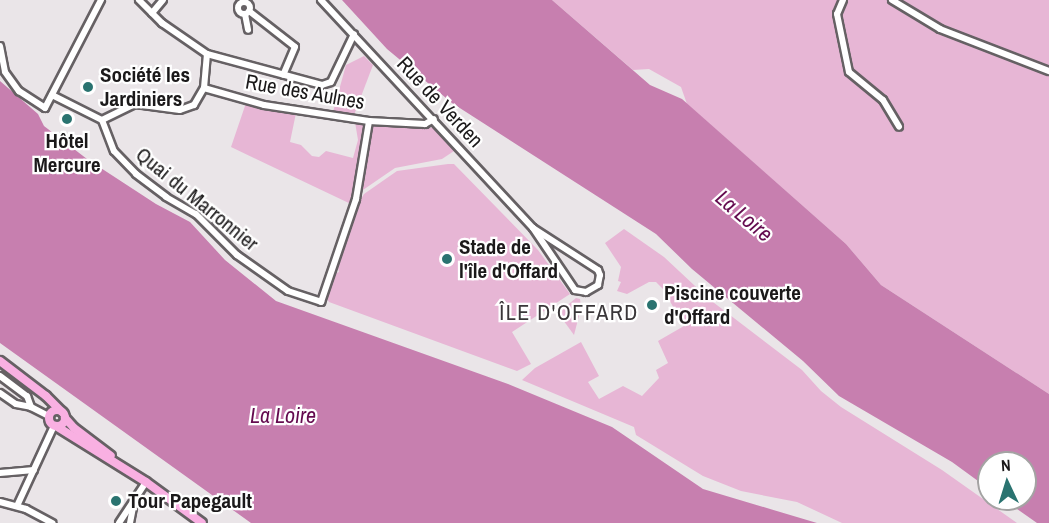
<!DOCTYPE html>
<html>
<head>
<meta charset="utf-8">
<style>
  body { margin:0 }
  #map { position:relative; width:1049px; height:523px; overflow:hidden; background:#eae5e8; font-family:"Archivo Narrow",sans-serif }
  div>[style] { position:absolute }
  .green>* { inset:0; background:#e7b6d5 }
  .water>* { inset:0; background:#c77faf }
  .roads { filter:drop-shadow(2px 0 #666164) drop-shadow(-2px 0 #666164) drop-shadow(0 2px #666164) drop-shadow(0 -2px #666164) }
  .minor>* { height:6px; margin:-3px; padding:0 3px; transform-origin:3px; border-radius:3px; background:#fff }
  .minor>.ring { margin:-3px; padding:0; box-sizing:content-box; background:none; border:6px solid #fff; border-radius:50% }
  .major>* { height:8px; margin:-4px; padding:0 4px; transform-origin:4px; border-radius:4px; background:#f9b0e2 }
  .major>.ring { margin:-4px; padding:0; box-sizing:content-box; background:none; border:8px solid #f9b0e2; border-radius:50% }
  .dots>* { width:16px; height:16px; translate:-50% -50%; box-sizing:border-box; border:3px solid #fff; border-radius:50% }
  span { translate:-50% -50%; white-space:nowrap; text-align:center; line-height:1.15; -webkit-text-stroke:4.5px #fff; paint-order:stroke }
  .poi-label { font-size:21px; color:#1b191a; font-weight:700 }
  .left { translate:0 -50%; text-align:left }
  .street-label { font-size:21px; color:#1b191a }
  .water-label { font-size:22px; color:#640b4f; font-style:italic }
  .neighbourhood-label { font-size:22px; color:#3a3639; letter-spacing:1.5px }
  .north { position:absolute; left:977px; top:451px; width:60px; height:60px; box-sizing:border-box; background:#fff; border:2px solid #a4a3a3; border-radius:50%; rotate:356deg; font-size:16px; font-weight:700; line-height:24px; text-align:center; color:#1b191a }
  .north::after { content:''; display:block; margin:auto; width:21px; height:27px; background:#2a7370; clip-path:polygon(50% 0,100% 100%,50% 72%,0 100%) }
</style>
</head>
<body>
<div id="map">
  <div class="green">
    <div style="clip-path:polygon(552px 0,1049px 0,1049px 394px,881px 285px,846px 244px,687px 104px,681px 87px,649px 69px,633px 70px)"></div>
    <div style="clip-path:polygon(364px 56px,373px 65px,354px 115px,333px 112px,346px 65px)"></div>
    <div style="clip-path:polygon(246px 103px,296px 113px,290px 142px,301px 145px,312px 156px,319px 157px,326px 151px,353px 158px,358px 140px,355px 122px,365px 124px,353px 205px,231px 147px)"></div>
    <div style="clip-path:polygon(379px 125px,435px 128px,454px 151px,442px 159px,395px 168px,360px 192px,369px 131px,373px 126px)"></div>
    <div style="clip-path:polygon(448px 164px,454px 164px,538px 250px,570px 294px,512px 332px,531px 364px,517px 371px,329px 302px,326px 297px,333px 274px,339px 272px,337px 264px,357px 206px,364px 194px,397px 171px)"></div>
    <div style="clip-path:polygon(624px 229px,664px 257px,709px 299px,802px 370px,821px 391px,841px 407px,942px 470px,1017px 523px,842px 523px,797px 502px,741px 491px,703px 476px,636px 435px,634px 427px,522px 380px,535px 368px,581px 342px,599px 376px,588px 382px,599px 399px,623px 386px,642px 396px,659px 378px,656px 370px,668px 363px,658px 341px,684px 326px,663px 289px,656px 282px,649px 282px,627px 294px,617px 291px,621px 282px,618px 281px,621px 267px,605px 243px)"></div>
    <div style="clip-path:polygon(576px 298px,580px 299px,581px 308px,574px 335px,558px 313px)"></div>
  </div>
  <div class="water">
    <div style="clip-path:polygon(342px 0,552px 0,650px 85px,682px 99px,846px 244px,881px 285px,1049px 394px,1049px 523px,1037px 523px,1003px 499px,1025px 499px,1025px 463px,989px 463px,989px 489px,952px 462px,839px 396px,803px 361px,692px 269px,656px 234px,452px 103px,387px 49px)"></div>
    <div style="clip-path:polygon(0 81px,38px 114px,44px 126px,87px 159px,156px 204px,190px 222px,225px 260px,276px 301px,508px 384px,612px 427px,703px 489px,817px 523px,251px 523px,0 343px)"></div>
  </div>
  <div class="roads">
    <div class="minor">
      <div style="left:139px;top:0;width:33px;rotate:45deg"></div>
      <div style="left:162px;top:23px;width:55px;rotate:34.6deg"></div>
      <div style="left:207px;top:54px;width:119px;rotate:15.1deg"></div>
      <div style="left:322px;top:85px;width:9px;rotate:-18deg"></div>
      <div style="left:331px;top:82px;width:53px;rotate:-64.4deg"></div>
      <div style="left:321px;top:0;width:311px;rotate:47.1deg"></div>
      <div style="left:533px;top:228px;width:75px;rotate:55.9deg"></div>
      <div style="left:575px;top:290px;width:11px;rotate:10deg"></div>
      <div style="left:586px;top:292px;width:14px;rotate:-30deg"></div>
      <div style="left:598px;top:285px;width:10px;rotate:-79deg"></div>
      <div style="left:600px;top:275px;width:5px;rotate:-112deg"></div>
      <div style="left:598px;top:270px;width:77px;rotate:-147.1deg"></div>
      <div style="left:843px;top:0;width:15px;rotate:113deg"></div>
      <div style="left:837px;top:14px;width:59px;rotate:78.3deg"></div>
      <div style="left:849px;top:72px;width:44px;rotate:39.5deg"></div>
      <div style="left:883px;top:100px;width:31px;rotate:59deg"></div>
      <div style="left:892px;top:0;width:56px;rotate:31.1deg"></div>
      <div style="left:940px;top:29px;width:117px;rotate:21.1deg"></div>
      <div class="ring" style="left:238px;top:2px;width:6px;height:6px"></div>
      <div style="left:249px;top:11px;width:58px;rotate:38deg"></div>
      <div style="left:295px;top:47px;width:30px;rotate:113deg"></div>
      <div style="left:152px;top:13px;width:17px;rotate:-50deg"></div>
      <div style="left:245px;top:14px;width:16px;rotate:79deg"></div>
      <div style="left:0;top:46px;width:26px;rotate:79deg"></div>
      <div style="left:5px;top:72px;width:24px;rotate:54deg"></div>
      <div style="left:19px;top:91px;width:31px;rotate:33deg"></div>
      <div style="left:45px;top:108px;width:122px;rotate:-62.6deg"></div>
      <div style="left:204px;top:88px;width:62px;rotate:15.8deg"></div>
      <div style="left:264px;top:105px;width:106px;rotate:8.7deg"></div>
      <div style="left:369px;top:121px;width:56px;rotate:3.1deg"></div>
      <div style="left:425px;top:124px;width:10px;rotate:-29deg"></div>
      <div style="left:52px;top:95px;width:56px;rotate:26.6deg"></div>
      <div style="left:102px;top:120px;width:33px;rotate:69deg"></div>
      <div style="left:114px;top:151px;width:32px;rotate:46deg"></div>
      <div style="left:136px;top:174px;width:38px;rotate:37deg"></div>
      <div style="left:166px;top:197px;width:34px;rotate:30deg"></div>
      <div style="left:196px;top:214px;width:58px;rotate:45deg"></div>
      <div style="left:237px;top:255px;width:62px;rotate:35.2deg"></div>
      <div style="left:288px;top:291px;width:35px;rotate:18deg"></div>
      <div style="left:321px;top:302px;width:109px;rotate:-71.2deg"></div>
      <div style="left:356px;top:199px;width:79px;rotate:-80.5deg"></div>
      <div style="left:102px;top:120px;width:37px;rotate:-26deg"></div>
      <div style="left:135px;top:104px;width:45px;rotate:7.6deg"></div>
      <div style="left:180px;top:110px;width:15px;rotate:-20deg"></div>
      <div style="left:194px;top:105px;width:20px;rotate:-60deg"></div>
      <div style="left:204px;top:88px;width:34px;rotate:-85deg"></div>
      <div style="left:0;top:376px;width:34px;rotate:37deg"></div>
      <div style="left:27px;top:396px;width:12px;rotate:70deg"></div>
      <div style="left:0;top:393px;width:19px;rotate:35deg"></div>
      <div style="left:16px;top:404px;width:15px;rotate:11deg"></div>
      <div style="left:31px;top:407px;width:20px;rotate:27deg"></div>
      <div style="left:0;top:473px;width:34px;rotate:-5deg"></div>
      <div style="left:0;top:502px;width:27px;rotate:15deg"></div>
      <div style="left:26px;top:509px;width:30px;rotate:28deg"></div>
      <div style="left:17px;top:506px;width:88px;rotate:-65.2deg"></div>
      <div style="left:119px;top:523px;width:49px;rotate:-56.6deg"></div>
      <div style="left:130px;top:523px;width:20px;rotate:-79deg"></div>
    </div>
    <div class="major">
      <div style="left:0;top:361px;width:58px;rotate:37.3deg"></div>
      <div style="left:46px;top:396px;width:23px;rotate:45deg"></div>
      <div class="ring" style="left:49px;top:410px;width:8px;height:8px"></div>
      <div style="left:65px;top:418px;width:13px;rotate:48deg"></div>
      <div style="left:74px;top:428px;width:46px;rotate:37.1deg"></div>
      <div style="left:56px;top:426px;width:106px;rotate:31.9deg"></div>
      <div style="left:146px;top:482px;width:69px;rotate:36.2deg"></div>
    </div>
  </div>
  <div class="dots">
    <div style="left:88px;top:87px;background:#2a7370"></div>
    <div style="left:67px;top:119px;background:#2a7370"></div>
    <div style="left:447px;top:259px;background:#2a7370"></div>
    <div style="left:652px;top:305px;background:#2a7370"></div>
    <div style="left:116px;top:501px;background:#2a7370"></div>
  </div>
  <div class="poi-label">
    <span class="left" style="left:100px;top:87px">Société les<br>Jardiniers</span>
    <span style="left:67px;top:153px">Hôtel<br>Mercure</span>
    <span class="left" style="left:459px;top:259px">Stade de<br>l'île d'Offard</span>
    <span class="left" style="left:664px;top:305px">Piscine couverte<br>d'Offard</span>
    <span class="left" style="left:128px;top:501px">Tour Papegault</span>
  </div>
  <div class="street-label">
    <span style="left:305px;top:92px;rotate:10deg">Rue des Aulnes</span>
    <span style="left:440px;top:102px;rotate:47deg">Rue de Verden</span>
    <span style="left:197px;top:199px;rotate:39deg">Quai du Marronnier</span>
  </div>
  <div class="water-label">
    <span style="left:744px;top:216px;rotate:40deg">La Loire</span>
    <span style="left:283px;top:416px">La Loire</span>
  </div>
  <div class="neighbourhood-label">
    <span style="left:569px;top:313px">ÎLE D'OFFARD</span>
  </div>
  <div class="north">N</div>
</div>
</body>
</html>
